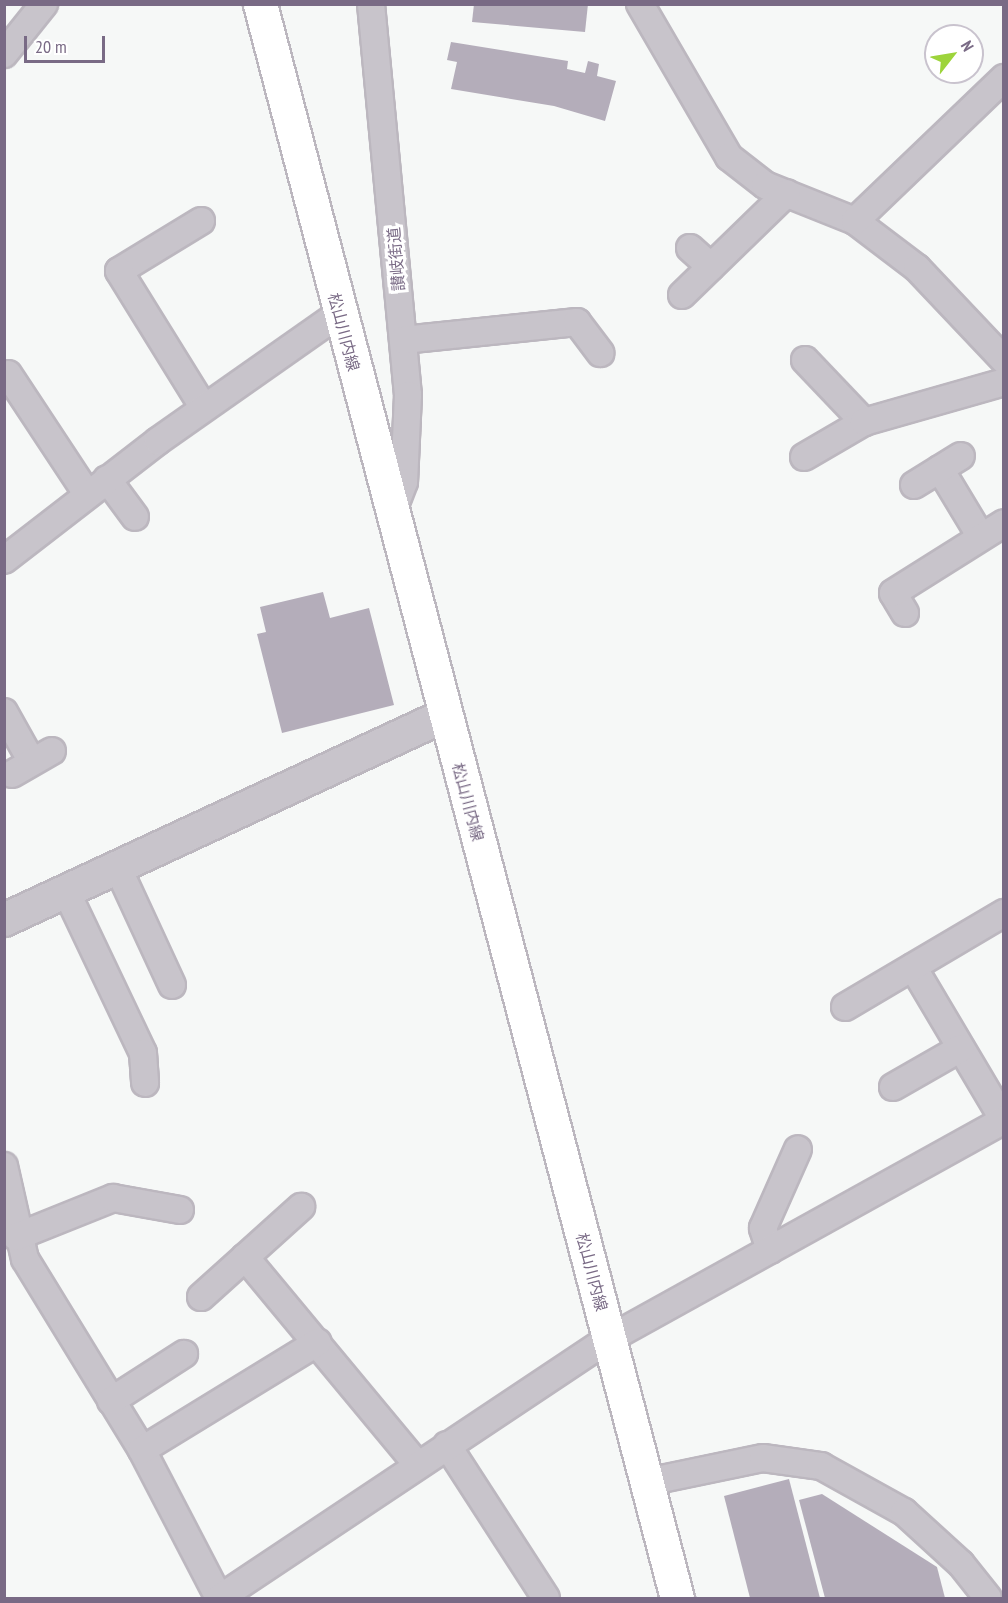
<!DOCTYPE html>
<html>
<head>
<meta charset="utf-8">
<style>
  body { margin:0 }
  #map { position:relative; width:1008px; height:1603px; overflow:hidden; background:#f6f8f7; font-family:"PT Sans Narrow","Noto Sans JP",sans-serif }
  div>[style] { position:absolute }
  .building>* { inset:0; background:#b4adba }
  .roads { filter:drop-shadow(2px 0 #bcb7bf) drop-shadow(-2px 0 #bcb7bf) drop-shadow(0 2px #bcb7bf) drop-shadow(0 -2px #bcb7bf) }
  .minor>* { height:26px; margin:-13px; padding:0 13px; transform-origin:13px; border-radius:13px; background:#c8c4cb }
  .tertiary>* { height:32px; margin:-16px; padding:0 16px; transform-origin:16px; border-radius:16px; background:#c8c4cb }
  .secondary>* { height:33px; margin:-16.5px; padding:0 16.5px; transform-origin:16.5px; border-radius:16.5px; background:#fff }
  span { translate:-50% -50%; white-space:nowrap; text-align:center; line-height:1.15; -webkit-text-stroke:6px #fff; paint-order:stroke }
  .street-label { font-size:16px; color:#796a85 }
  .frame { position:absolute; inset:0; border:6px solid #796a85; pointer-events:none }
  .north { position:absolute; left:924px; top:24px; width:60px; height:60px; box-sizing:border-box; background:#fff; border:2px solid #c9c3ce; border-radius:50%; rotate:59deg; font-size:16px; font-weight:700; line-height:24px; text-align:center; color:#796a85 }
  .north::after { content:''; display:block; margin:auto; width:21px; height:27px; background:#9dd43b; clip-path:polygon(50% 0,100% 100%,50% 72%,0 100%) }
  .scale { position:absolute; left:24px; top:36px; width:81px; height:27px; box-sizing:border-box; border:3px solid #796a85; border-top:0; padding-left:8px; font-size:18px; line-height:21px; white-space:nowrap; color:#796a85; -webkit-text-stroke:4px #fff; paint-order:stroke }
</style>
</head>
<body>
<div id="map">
  <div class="building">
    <div style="clip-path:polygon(474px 4px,588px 4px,585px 32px,472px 22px)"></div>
    <div style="clip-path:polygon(451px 42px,568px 61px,567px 69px,585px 73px,588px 61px,599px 64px,597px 76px,616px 81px,605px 121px,554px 106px,451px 89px,457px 62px,447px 60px)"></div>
    <div style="clip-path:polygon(323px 592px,330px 618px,369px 608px,394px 705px,282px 733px,257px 634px,266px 632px,260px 607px)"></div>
    <div style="clip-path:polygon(789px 1479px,820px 1598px,750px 1598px,724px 1496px)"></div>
    <div style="clip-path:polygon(822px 1494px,937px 1567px,945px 1598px,825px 1598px,799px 1500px)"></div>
  </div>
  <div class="roads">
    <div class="minor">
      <div style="left:371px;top:4px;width:393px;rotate:84.6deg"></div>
      <div style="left:408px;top:395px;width:87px;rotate:92.6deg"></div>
      <div style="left:404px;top:482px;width:31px;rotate:111deg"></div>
      <div style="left:640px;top:4px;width:177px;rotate:59.8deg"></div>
      <div style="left:729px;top:157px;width:46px;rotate:37.9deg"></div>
      <div style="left:765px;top:185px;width:97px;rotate:21.8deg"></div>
      <div style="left:855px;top:221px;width:78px;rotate:37.2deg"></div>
      <div style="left:917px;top:268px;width:127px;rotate:46.6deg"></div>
      <div style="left:4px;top:54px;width:64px;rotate:-51.3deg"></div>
      <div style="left:201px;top:221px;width:96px;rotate:148.6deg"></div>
      <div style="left:119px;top:271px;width:161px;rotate:58.2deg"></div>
      <div style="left:855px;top:221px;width:207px;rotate:-43.8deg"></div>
      <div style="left:690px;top:248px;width:28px;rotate:42deg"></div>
      <div style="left:682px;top:295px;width:146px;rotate:-44.2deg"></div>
      <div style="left:403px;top:340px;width:175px;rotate:-5.9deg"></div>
      <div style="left:577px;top:322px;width:39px;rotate:53deg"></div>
      <div style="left:805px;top:360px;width:86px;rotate:46.4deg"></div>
      <div style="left:8px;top:374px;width:144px;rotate:56.6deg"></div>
      <div style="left:804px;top:457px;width:69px;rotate:-30.3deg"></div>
      <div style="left:864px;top:422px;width:146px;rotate:-15.9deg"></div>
      <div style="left:940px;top:469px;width:79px;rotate:58.9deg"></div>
      <div style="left:107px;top:479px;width:47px;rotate:53.6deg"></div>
      <div style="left:914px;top:485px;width:55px;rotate:-31.7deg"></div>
      <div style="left:4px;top:560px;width:195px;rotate:-37.7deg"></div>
      <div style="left:158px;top:441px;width:221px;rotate:-35.1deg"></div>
      <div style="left:905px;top:613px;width:23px;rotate:-121deg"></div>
      <div style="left:893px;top:593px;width:131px;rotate:-32.2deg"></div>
      <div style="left:4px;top:712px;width:57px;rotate:60.8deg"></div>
      <div style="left:12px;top:774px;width:46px;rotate:-29.9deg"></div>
      <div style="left:117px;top:866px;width:131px;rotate:65.2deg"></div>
      <div style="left:66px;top:891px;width:179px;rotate:64.6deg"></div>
      <div style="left:143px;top:1053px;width:30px;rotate:86deg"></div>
      <div style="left:913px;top:967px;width:178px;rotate:59.3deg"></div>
      <div style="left:845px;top:1007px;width:185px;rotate:-30.6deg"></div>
      <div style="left:893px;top:1087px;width:78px;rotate:-29.8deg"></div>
      <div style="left:4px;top:1166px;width:95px;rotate:77.3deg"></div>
      <div style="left:25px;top:1259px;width:224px;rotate:58.5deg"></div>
      <div style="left:142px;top:1450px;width:167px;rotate:62.5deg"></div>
      <div style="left:16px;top:1237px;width:105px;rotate:-21.9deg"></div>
      <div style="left:113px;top:1198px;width:68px;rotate:10.2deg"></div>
      <div style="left:770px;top:1250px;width:23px;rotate:-108deg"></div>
      <div style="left:763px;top:1228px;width:86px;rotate:-66.1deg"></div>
      <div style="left:245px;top:1257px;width:269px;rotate:50.3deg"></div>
      <div style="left:201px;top:1297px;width:135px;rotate:-42deg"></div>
      <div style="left:111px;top:1401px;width:87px;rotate:-32.8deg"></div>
      <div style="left:447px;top:1445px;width:182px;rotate:57.1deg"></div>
      <div style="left:142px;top:1450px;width:206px;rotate:-31.5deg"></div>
      <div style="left:647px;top:1482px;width:118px;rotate:-11.7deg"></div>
      <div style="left:763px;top:1458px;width:59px;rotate:7.9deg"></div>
      <div style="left:821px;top:1466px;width:95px;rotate:29deg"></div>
      <div style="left:904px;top:1512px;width:77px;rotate:42.4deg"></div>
      <div style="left:961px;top:1564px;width:43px;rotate:51.5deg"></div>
      <div style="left:220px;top:1598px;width:467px;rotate:-33.7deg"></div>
      <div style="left:609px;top:1339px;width:452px;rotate:-29deg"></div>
    </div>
    <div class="tertiary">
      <div style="left:4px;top:920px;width:486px;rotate:-24.9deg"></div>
    </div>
    <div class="secondary">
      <div style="left:260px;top:4px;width:1648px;rotate:75.34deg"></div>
    </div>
  </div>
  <div class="street-label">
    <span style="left:396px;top:259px;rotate:-95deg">讃岐街道</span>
    <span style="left:344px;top:332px;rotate:75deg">松山川内線</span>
    <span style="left:468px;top:802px;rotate:75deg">松山川内線</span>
    <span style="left:592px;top:1272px;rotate:75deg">松山川内線</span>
  </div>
  <div class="frame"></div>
  <div class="north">N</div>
  <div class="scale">20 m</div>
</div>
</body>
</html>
